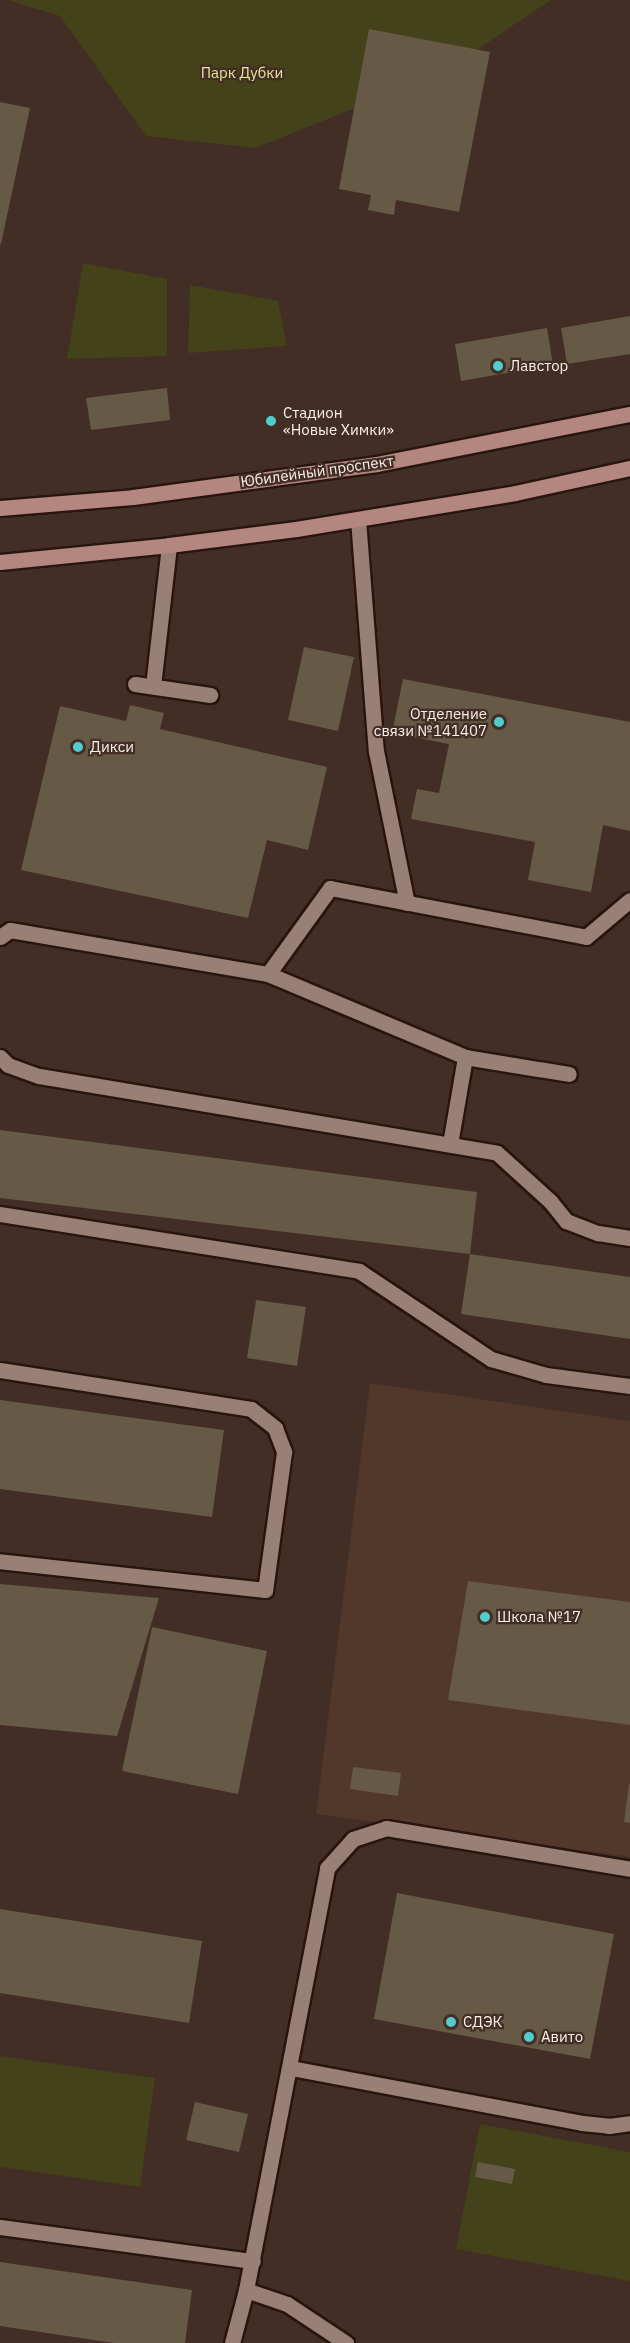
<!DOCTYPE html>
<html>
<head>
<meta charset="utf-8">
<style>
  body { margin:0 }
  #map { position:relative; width:630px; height:2343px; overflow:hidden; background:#422e24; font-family:"IBM Plex Sans",sans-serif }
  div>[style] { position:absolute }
  .built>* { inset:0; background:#52372b }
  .green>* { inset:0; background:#44421a }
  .building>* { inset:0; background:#665946 }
  .roads { filter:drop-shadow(2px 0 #28150d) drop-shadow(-2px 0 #28150d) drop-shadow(0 2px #28150d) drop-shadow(0 -2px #28150d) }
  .lane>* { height:15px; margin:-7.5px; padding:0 7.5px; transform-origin:7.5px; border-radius:7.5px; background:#988074 }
  .secondary>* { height:15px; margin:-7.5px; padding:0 7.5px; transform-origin:7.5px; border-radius:7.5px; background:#b3867f }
  .dots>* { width:16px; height:16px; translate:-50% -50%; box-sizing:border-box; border:3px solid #422e24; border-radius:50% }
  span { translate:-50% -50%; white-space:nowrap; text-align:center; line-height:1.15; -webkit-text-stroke:4.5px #422e24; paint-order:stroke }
  .park-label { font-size:15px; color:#e9e599 }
  .poi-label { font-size:15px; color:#fdefe9 }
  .left { translate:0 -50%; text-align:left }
  .right { translate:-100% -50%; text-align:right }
  .street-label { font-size:15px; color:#fdefe9 }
</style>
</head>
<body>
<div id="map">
  <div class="built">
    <div style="clip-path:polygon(370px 1383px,630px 1421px,630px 1857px,316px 1814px)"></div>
  </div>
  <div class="green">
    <div style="clip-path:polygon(8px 0,551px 0,442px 73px,255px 148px,146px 136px,60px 16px)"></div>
    <div style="clip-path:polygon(83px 263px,167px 279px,167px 356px,67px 359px)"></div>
    <div style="clip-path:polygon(190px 285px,278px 301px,287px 346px,188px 353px)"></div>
    <div style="clip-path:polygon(0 2056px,155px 2078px,140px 2187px,0 2167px)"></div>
    <div style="clip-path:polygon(480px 2124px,630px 2152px,630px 2281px,456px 2249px)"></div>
  </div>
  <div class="building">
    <div style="clip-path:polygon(369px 29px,490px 52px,459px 212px,396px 200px,394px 215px,368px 210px,371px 195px,339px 189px)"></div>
    <div style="clip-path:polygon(0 102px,30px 108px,1px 244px,0 244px)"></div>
    <div style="clip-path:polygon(630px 316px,630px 354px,567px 364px,561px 328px)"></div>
    <div style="clip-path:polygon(547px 328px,553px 365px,461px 381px,455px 344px)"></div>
    <div style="clip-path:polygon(167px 388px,170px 420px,91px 430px,86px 398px)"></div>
    <div style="clip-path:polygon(304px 647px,354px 657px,338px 731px,288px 720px)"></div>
    <div style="clip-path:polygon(403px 679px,630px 722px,630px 831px,603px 825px,591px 892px,528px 880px,535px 842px,411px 819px,417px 789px,439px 793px,449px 744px,392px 733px)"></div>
    <div style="clip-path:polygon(130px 705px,164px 713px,160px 729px,327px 767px,308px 850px,267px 840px,248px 918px,21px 870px,60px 706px,126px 721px)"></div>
    <div style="clip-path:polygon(0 1130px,477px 1192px,470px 1254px,630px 1277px,630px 1339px,461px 1314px,470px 1254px,0 1198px)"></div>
    <div style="clip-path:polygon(256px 1300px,306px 1307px,297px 1366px,247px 1358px)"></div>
    <div style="clip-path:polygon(0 1400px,224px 1430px,212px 1517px,0 1489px)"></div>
    <div style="clip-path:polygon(468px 1581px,630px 1602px,630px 1725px,448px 1700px)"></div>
    <div style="clip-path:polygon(0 1584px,159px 1598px,117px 1736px,0 1725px)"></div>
    <div style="clip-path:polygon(152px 1627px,267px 1651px,238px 1794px,122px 1771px)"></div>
    <div style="clip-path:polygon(353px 1767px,401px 1773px,398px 1796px,350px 1789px)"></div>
    <div style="clip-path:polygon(629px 1784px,630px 1784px,630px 1823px,624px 1822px)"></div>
    <div style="clip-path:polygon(397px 1893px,614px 1934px,590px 2059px,374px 2019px)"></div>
    <div style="clip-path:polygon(0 1909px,202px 1941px,189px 2023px,0 1993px)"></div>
    <div style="clip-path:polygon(195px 2102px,248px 2114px,239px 2152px,186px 2140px)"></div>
    <div style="clip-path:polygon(478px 2162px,515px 2169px,512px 2184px,475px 2177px)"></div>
    <div style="clip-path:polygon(0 2262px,192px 2290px,185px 2343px,114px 2343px,0 2326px)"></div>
  </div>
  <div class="roads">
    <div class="lane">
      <div style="left:358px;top:519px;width:233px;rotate:85.6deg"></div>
      <div style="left:376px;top:751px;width:155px;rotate:78.5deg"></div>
      <div style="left:135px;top:684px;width:76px;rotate:8.3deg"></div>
      <div style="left:153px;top:686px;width:142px;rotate:-83.5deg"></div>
      <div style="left:0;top:937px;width:12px;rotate:-35deg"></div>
      <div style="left:10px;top:930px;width:262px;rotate:9.7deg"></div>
      <div style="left:268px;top:974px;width:106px;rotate:-54.2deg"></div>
      <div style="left:330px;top:888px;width:261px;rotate:10.8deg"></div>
      <div style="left:586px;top:937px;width:57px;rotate:-40.1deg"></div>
      <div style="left:268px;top:974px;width:214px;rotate:22.8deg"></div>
      <div style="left:0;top:1057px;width:11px;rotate:45deg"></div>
      <div style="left:8px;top:1065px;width:33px;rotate:20deg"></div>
      <div style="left:39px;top:1076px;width:464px;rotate:9.5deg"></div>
      <div style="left:497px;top:1153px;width:72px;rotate:42.2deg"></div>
      <div style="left:550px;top:1201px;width:26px;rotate:51deg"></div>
      <div style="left:566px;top:1221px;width:34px;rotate:21deg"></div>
      <div style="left:598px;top:1233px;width:32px;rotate:9deg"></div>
      <div style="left:450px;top:1144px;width:88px;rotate:-80.2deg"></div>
      <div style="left:465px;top:1057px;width:105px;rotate:9.3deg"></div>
      <div style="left:0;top:1214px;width:363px;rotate:9deg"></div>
      <div style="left:359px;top:1271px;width:159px;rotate:33.7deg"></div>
      <div style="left:491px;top:1359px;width:57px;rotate:16.2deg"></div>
      <div style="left:546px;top:1375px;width:85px;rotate:7.5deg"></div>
      <div style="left:0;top:1370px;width:254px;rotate:8.8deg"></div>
      <div style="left:251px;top:1409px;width:31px;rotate:38deg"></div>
      <div style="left:275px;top:1428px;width:26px;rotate:69deg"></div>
      <div style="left:284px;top:1452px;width:139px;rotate:97.8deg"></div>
      <div style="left:265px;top:1590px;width:267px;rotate:-173.8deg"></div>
      <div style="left:291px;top:2068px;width:296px;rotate:10.7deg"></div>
      <div style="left:582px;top:2123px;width:27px;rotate:6deg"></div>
      <div style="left:609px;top:2126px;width:21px;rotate:-8deg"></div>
      <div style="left:0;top:2227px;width:255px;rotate:7.7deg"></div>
      <div style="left:246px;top:2290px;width:430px;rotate:-79.1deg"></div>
      <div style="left:327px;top:1868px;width:39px;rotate:-48deg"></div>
      <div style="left:353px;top:1839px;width:35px;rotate:-18deg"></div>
      <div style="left:386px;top:1828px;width:247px;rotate:9.5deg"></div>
      <div style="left:232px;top:2343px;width:55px;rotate:-75.2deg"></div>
      <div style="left:246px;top:2290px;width:43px;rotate:18.9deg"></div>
      <div style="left:287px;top:2304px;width:71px;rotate:33.5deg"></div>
    </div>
    <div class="secondary">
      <div style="left:0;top:508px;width:133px;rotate:-4.7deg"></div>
      <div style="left:133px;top:497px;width:246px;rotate:-7.7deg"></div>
      <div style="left:377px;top:464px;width:258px;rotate:-11.2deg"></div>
      <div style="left:0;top:562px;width:170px;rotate:-5.7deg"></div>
      <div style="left:169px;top:545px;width:128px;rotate:-7.2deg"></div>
      <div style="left:296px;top:529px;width:222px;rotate:-9.3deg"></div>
      <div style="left:515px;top:493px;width:118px;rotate:-12.3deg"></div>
    </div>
  </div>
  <div class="dots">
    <div style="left:498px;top:366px;background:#52cdcd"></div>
    <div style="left:271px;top:421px;background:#52cdcd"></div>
    <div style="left:499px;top:722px;background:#52cdcd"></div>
    <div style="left:78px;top:747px;background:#52cdcd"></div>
    <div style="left:485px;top:1617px;background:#52cdcd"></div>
    <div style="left:451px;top:2022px;background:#52cdcd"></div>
    <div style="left:529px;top:2037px;background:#52cdcd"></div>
  </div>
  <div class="park-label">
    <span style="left:242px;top:73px">Парк Дубки</span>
  </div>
  <div class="poi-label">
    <span class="left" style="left:510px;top:366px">Лавстор</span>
    <span class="left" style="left:283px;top:421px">Стадион<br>«Новые Химки»</span>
    <span class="right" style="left:487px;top:722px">Отделение<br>связи №141407</span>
    <span class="left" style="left:90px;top:747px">Дикси</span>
    <span class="left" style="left:497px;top:1617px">Школа №17</span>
    <span class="left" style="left:463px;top:2022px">СДЭК</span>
    <span class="left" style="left:541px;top:2037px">Авито</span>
  </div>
  <div class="street-label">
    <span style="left:317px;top:471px;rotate:-8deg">Юбилейный проспект</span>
  </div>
</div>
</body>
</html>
